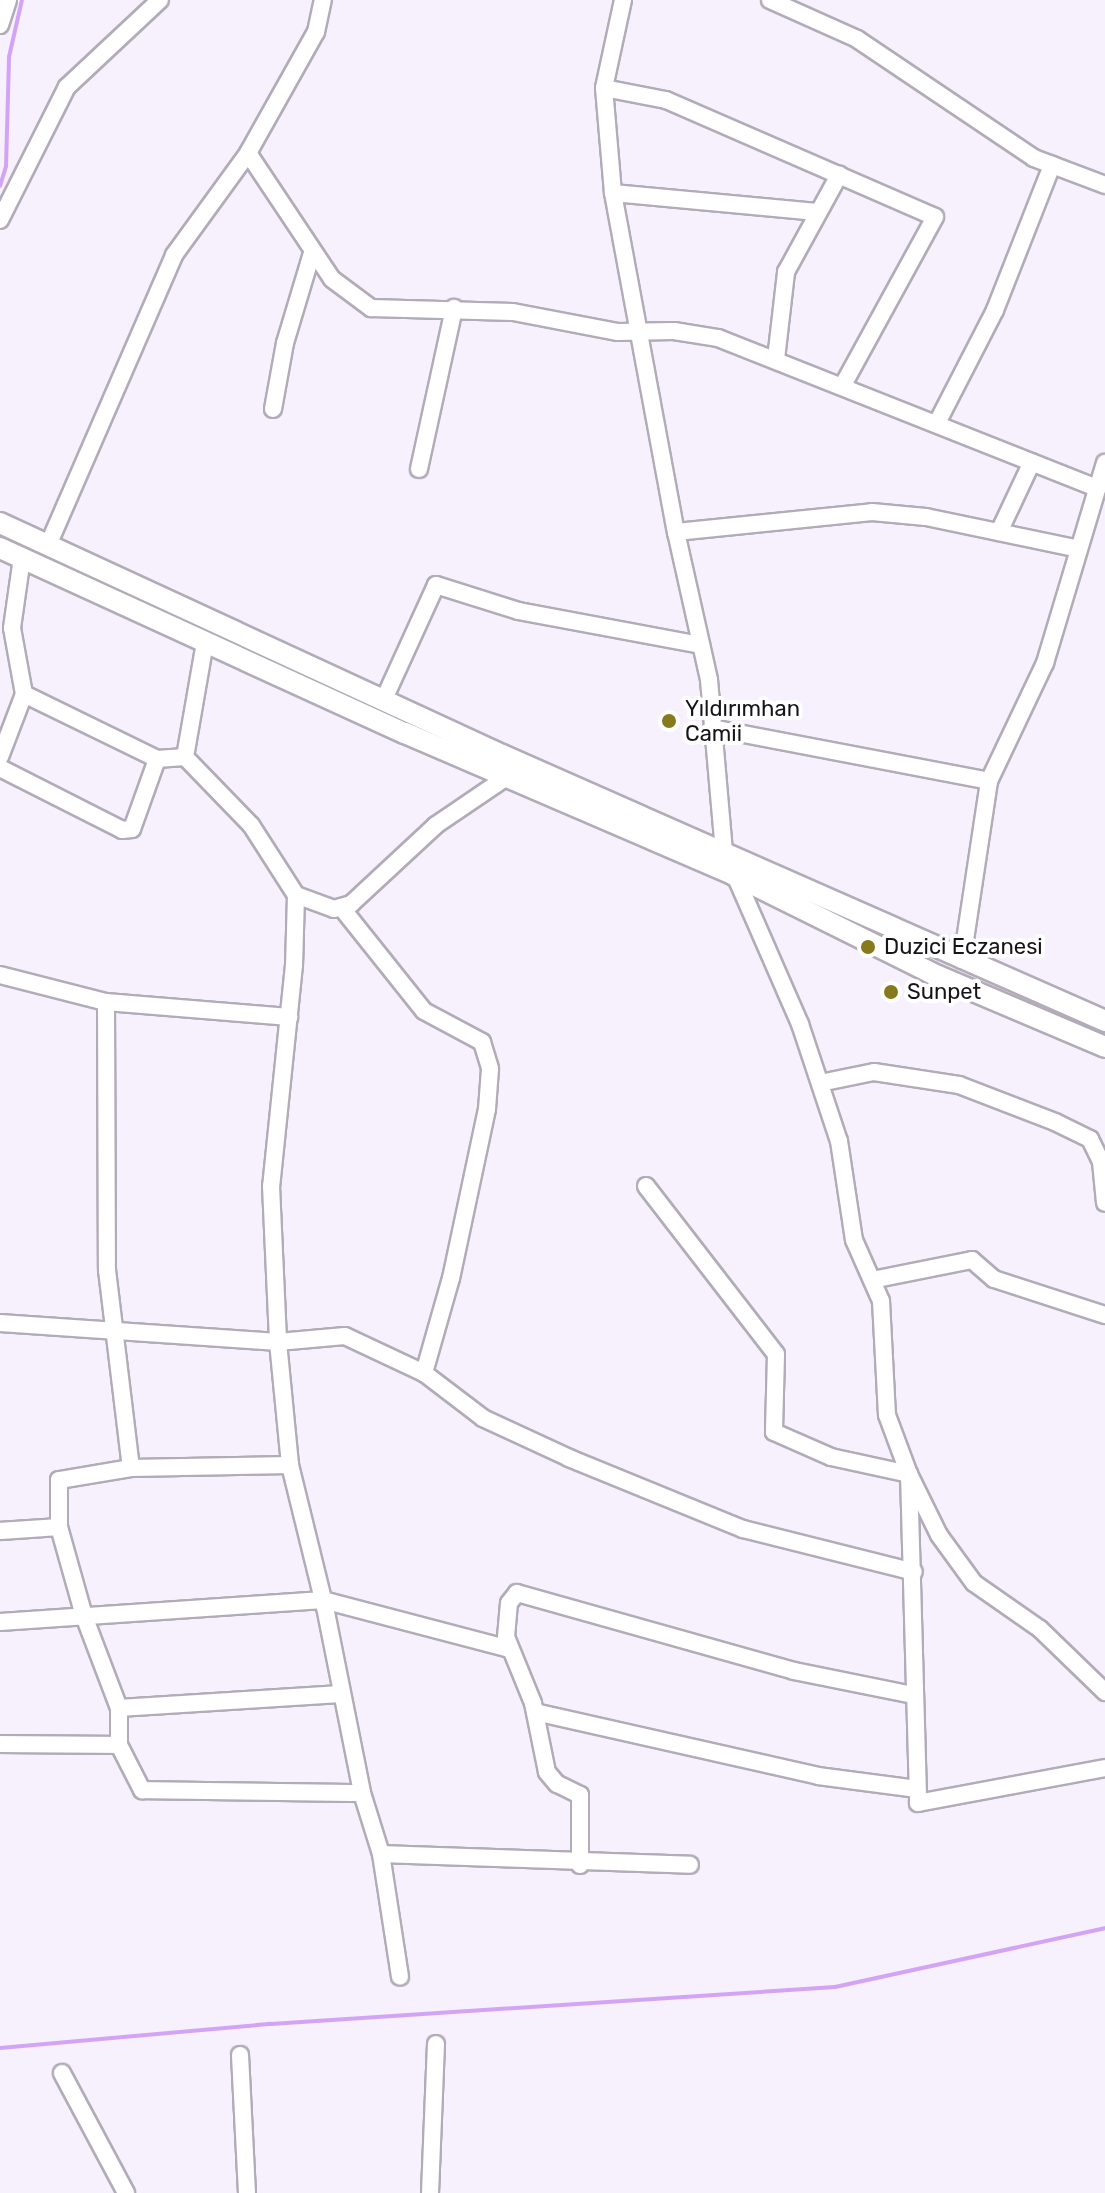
<!DOCTYPE html>
<html>
<head>
<meta charset="utf-8">
<style>
  body { margin:0 }
  #map { position:relative; width:1105px; height:2193px; overflow:hidden; background:#f7f0fd; font-family:Rubik,sans-serif }
  div>[style] { position:absolute }
  .stream>* { height:4px; margin:-2px; padding:0 2px; transform-origin:2px; border-radius:2px; background:#d3a4f6 }
  .roads { filter:drop-shadow(2px 0 #b2abb8) drop-shadow(-2px 0 #b2abb8) drop-shadow(0 2px #b2abb8) drop-shadow(0 -2px #b2abb8) }
  .minor>* { height:16px; margin:-8px; padding:0 8px; transform-origin:8px; border-radius:8px; background:#fff }
  .major>* { height:20px; margin:-10px; padding:0 10px; transform-origin:10px; border-radius:10px; background:#fff }
  .dots>* { width:22px; height:22px; translate:-50% -50%; box-sizing:border-box; border:4px solid #fff; border-radius:50% }
  span { translate:-50% -50%; white-space:nowrap; text-align:center; line-height:1.15; -webkit-text-stroke:8px #fff; paint-order:stroke }
  .poi-label { font-size:22px; color:#161418 }
  .left { translate:0 -50%; text-align:left }
</style>
</head>
<body>
<div id="map">
  <div class="stream">
    <div style="left:0;top:186px;width:21px;rotate:-73deg"></div>
    <div style="left:6px;top:166px;width:109px;rotate:-88.4deg"></div>
    <div style="left:9px;top:57px;width:58px;rotate:-77.2deg"></div>
    <div style="left:0;top:2048px;width:272px;rotate:-5.1deg"></div>
    <div style="left:271px;top:2024px;width:565px;rotate:-3.75deg"></div>
    <div style="left:835px;top:1987px;width:276px;rotate:-12.3deg"></div>
  </div>
  <div class="roads">
    <div class="minor">
      <div style="left:623px;top:0;width:90px;rotate:102.2deg"></div>
      <div style="left:604px;top:88px;width:105px;rotate:85.1deg"></div>
      <div style="left:613px;top:193px;width:345px;rotate:79.5deg"></div>
      <div style="left:676px;top:532px;width:152px;rotate:77.4deg"></div>
      <div style="left:709px;top:680px;width:171px;rotate:85deg"></div>
      <div style="left:724px;top:850px;width:190px;rotate:66.4deg"></div>
      <div style="left:800px;top:1024px;width:123px;rotate:71.6deg"></div>
      <div style="left:839px;top:1141px;width:100px;rotate:81.4deg"></div>
      <div style="left:854px;top:1240px;width:67px;rotate:66.1deg"></div>
      <div style="left:881px;top:1301px;width:114px;rotate:87deg"></div>
      <div style="left:887px;top:1415px;width:63px;rotate:69.6deg"></div>
      <div style="left:909px;top:1474px;width:68px;rotate:63.8deg"></div>
      <div style="left:939px;top:1535px;width:59px;rotate:53.9deg"></div>
      <div style="left:974px;top:1583px;width:80px;rotate:34.9deg"></div>
      <div style="left:1040px;top:1629px;width:91px;rotate:44.1deg"></div>
      <div style="left:770px;top:0;width:95px;rotate:24.1deg"></div>
      <div style="left:857px;top:39px;width:213px;rotate:33.9deg"></div>
      <div style="left:1034px;top:158px;width:76px;rotate:20.8deg"></div>
      <div style="left:0;top:25px;width:26px;rotate:-72deg"></div>
      <div style="left:604px;top:88px;width:63px;rotate:11deg"></div>
      <div style="left:666px;top:100px;width:293px;rotate:23.5deg"></div>
      <div style="left:935px;top:217px;width:192px;rotate:118.7deg"></div>
      <div style="left:248px;top:153px;width:151px;rotate:56.3deg"></div>
      <div style="left:332px;top:279px;width:49px;rotate:36.6deg"></div>
      <div style="left:371px;top:308px;width:142px;rotate:1.6deg"></div>
      <div style="left:513px;top:312px;width:107px;rotate:10.8deg"></div>
      <div style="left:618px;top:332px;width:56px;rotate:-1deg"></div>
      <div style="left:674px;top:331px;width:45px;rotate:9deg"></div>
      <div style="left:718px;top:338px;width:408px;rotate:21.6deg"></div>
      <div style="left:613px;top:193px;width:205px;rotate:5.3deg"></div>
      <div style="left:0;top:220px;width:149px;rotate:-63.3deg"></div>
      <div style="left:67px;top:87px;width:127px;rotate:-43.1deg"></div>
      <div style="left:776px;top:359px;width:88px;rotate:-83.4deg"></div>
      <div style="left:786px;top:272px;width:111px;rotate:-61.3deg"></div>
      <div style="left:273px;top:409px;width:67px;rotate:-79.7deg"></div>
      <div style="left:285px;top:343px;width:94px;rotate:-73.3deg"></div>
      <div style="left:937px;top:423px;width:127px;rotate:-62.8deg"></div>
      <div style="left:995px;top:310px;width:156px;rotate:-68.5deg"></div>
      <div style="left:419px;top:469px;width:165px;rotate:-77.7deg"></div>
      <div style="left:676px;top:532px;width:197px;rotate:-5.8deg"></div>
      <div style="left:872px;top:512px;width:54px;rotate:5.3deg"></div>
      <div style="left:926px;top:517px;width:156px;rotate:11.8deg"></div>
      <div style="left:999px;top:532px;width:77px;rotate:-64.8deg"></div>
      <div style="left:49px;top:543px;width:314px;rotate:-66.5deg"></div>
      <div style="left:174px;top:255px;width:126px;rotate:-54deg"></div>
      <div style="left:248px;top:153px;width:139px;rotate:-60.7deg"></div>
      <div style="left:316px;top:32px;width:33px;rotate:-78deg"></div>
      <div style="left:24px;top:694px;width:148px;rotate:26deg"></div>
      <div style="left:157px;top:759px;width:28px;rotate:-4deg"></div>
      <div style="left:185px;top:757px;width:95px;rotate:45.9deg"></div>
      <div style="left:251px;top:825px;width:83px;rotate:57.3deg"></div>
      <div style="left:296px;top:895px;width:70px;rotate:91.6deg"></div>
      <div style="left:294px;top:965px;width:222px;rotate:95.9deg"></div>
      <div style="left:271px;top:1186px;width:156px;rotate:87.4deg"></div>
      <div style="left:278px;top:1342px;width:124px;rotate:84.4deg"></div>
      <div style="left:290px;top:1465px;width:146px;rotate:76.2deg"></div>
      <div style="left:325px;top:1607px;width:190px;rotate:78.7deg"></div>
      <div style="left:362px;top:1793px;width:64px;rotate:72.7deg"></div>
      <div style="left:381px;top:1854px;width:124px;rotate:81.2deg"></div>
      <div style="left:385px;top:697px;width:123px;rotate:-65.5deg"></div>
      <div style="left:436px;top:585px;width:87px;rotate:17.4deg"></div>
      <div style="left:519px;top:611px;width:185px;rotate:10.6deg"></div>
      <div style="left:712px;top:728px;width:282px;rotate:10.8deg"></div>
      <div style="left:0;top:757px;width:67px;rotate:-69.1deg"></div>
      <div style="left:24px;top:694px;width:67px;rotate:-100.3deg"></div>
      <div style="left:12px;top:628px;width:71px;rotate:-81.9deg"></div>
      <div style="left:185px;top:757px;width:117px;rotate:-80.1deg"></div>
      <div style="left:0;top:768px;width:137px;rotate:26.9deg"></div>
      <div style="left:122px;top:830px;width:10px;rotate:-6deg"></div>
      <div style="left:132px;top:829px;width:74px;rotate:-70.3deg"></div>
      <div style="left:296px;top:895px;width:40px;rotate:20.2deg"></div>
      <div style="left:334px;top:909px;width:18px;rotate:-16deg"></div>
      <div style="left:351px;top:904px;width:116px;rotate:-42.9deg"></div>
      <div style="left:436px;top:825px;width:87px;rotate:-34.2deg"></div>
      <div style="left:341px;top:907px;width:133px;rotate:51.4deg"></div>
      <div style="left:424px;top:1011px;width:66px;rotate:28.1deg"></div>
      <div style="left:482px;top:1042px;width:28px;rotate:73deg"></div>
      <div style="left:490px;top:1069px;width:40px;rotate:94.3deg"></div>
      <div style="left:487px;top:1109px;width:173px;rotate:102deg"></div>
      <div style="left:451px;top:1278px;width:99px;rotate:105.9deg"></div>
      <div style="left:962px;top:960px;width:181px;rotate:-81.4deg"></div>
      <div style="left:989px;top:781px;width:131px;rotate:-64.6deg"></div>
      <div style="left:1045px;top:663px;width:209px;rotate:-73.3deg"></div>
      <div style="left:0;top:975px;width:109px;rotate:14.3deg"></div>
      <div style="left:106px;top:1002px;width:184px;rotate:4.7deg"></div>
      <div style="left:106px;top:1002px;width:268px;rotate:89.8deg"></div>
      <div style="left:107px;top:1270px;width:199px;rotate:83.1deg"></div>
      <div style="left:820px;top:1083px;width:55px;rotate:-11.5deg"></div>
      <div style="left:874px;top:1072px;width:86px;rotate:8.7deg"></div>
      <div style="left:959px;top:1085px;width:103px;rotate:21.1deg"></div>
      <div style="left:1055px;top:1122px;width:39px;rotate:26deg"></div>
      <div style="left:1090px;top:1139px;width:25px;rotate:64deg"></div>
      <div style="left:1101px;top:1162px;width:41px;rotate:84.4deg"></div>
      <div style="left:646px;top:1186px;width:212px;rotate:52.3deg"></div>
      <div style="left:776px;top:1354px;width:78px;rotate:91.5deg"></div>
      <div style="left:774px;top:1432px;width:62px;rotate:23.7deg"></div>
      <div style="left:831px;top:1457px;width:80px;rotate:12.3deg"></div>
      <div style="left:909px;top:1474px;width:329px;rotate:88.4deg"></div>
      <div style="left:918px;top:1803px;width:190px;rotate:-10.6deg"></div>
      <div style="left:872px;top:1280px;width:102px;rotate:-11.3deg"></div>
      <div style="left:972px;top:1260px;width:29px;rotate:41deg"></div>
      <div style="left:994px;top:1279px;width:117px;rotate:18deg"></div>
      <div style="left:0;top:1323px;width:279px;rotate:3.9deg"></div>
      <div style="left:278px;top:1342px;width:67px;rotate:-5.1deg"></div>
      <div style="left:345px;top:1336px;width:87px;rotate:25.1deg"></div>
      <div style="left:424px;top:1373px;width:74px;rotate:37.3deg"></div>
      <div style="left:483px;top:1418px;width:95px;rotate:24.9deg"></div>
      <div style="left:569px;top:1458px;width:188px;rotate:22.2deg"></div>
      <div style="left:743px;top:1529px;width:176px;rotate:14.1deg"></div>
      <div style="left:290px;top:1465px;width:159px;rotate:178.9deg"></div>
      <div style="left:131px;top:1468px;width:73px;rotate:170.5deg"></div>
      <div style="left:59px;top:1480px;width:47px;rotate:90deg"></div>
      <div style="left:59px;top:1527px;width:92px;rotate:74.3deg"></div>
      <div style="left:84px;top:1616px;width:98px;rotate:69.2deg"></div>
      <div style="left:119px;top:1708px;width:37px;rotate:90deg"></div>
      <div style="left:119px;top:1745px;width:51px;rotate:62.9deg"></div>
      <div style="left:142px;top:1790px;width:220px;rotate:0.8deg"></div>
      <div style="left:0;top:1531px;width:59px;rotate:-3.9deg"></div>
      <div style="left:0;top:1622px;width:324px;rotate:-3.9deg"></div>
      <div style="left:323px;top:1600px;width:193px;rotate:14.7deg"></div>
      <div style="left:119px;top:1708px;width:222px;rotate:-3.6deg"></div>
      <div style="left:535px;top:1712px;width:290px;rotate:12.7deg"></div>
      <div style="left:818px;top:1776px;width:100px;rotate:7.5deg"></div>
      <div style="left:0;top:1744px;width:119px;rotate:0.5deg"></div>
      <div style="left:381px;top:1854px;width:309px;rotate:2deg"></div>
      <div style="left:580px;top:1865px;width:70px;rotate:-90deg"></div>
      <div style="left:580px;top:1795px;width:25px;rotate:-154deg"></div>
      <div style="left:557px;top:1784px;width:16px;rotate:-130deg"></div>
      <div style="left:547px;top:1772px;width:70px;rotate:-101.5deg"></div>
      <div style="left:533px;top:1703px;width:71px;rotate:-112.2deg"></div>
      <div style="left:506px;top:1637px;width:34px;rotate:-85deg"></div>
      <div style="left:509px;top:1603px;width:13px;rotate:-51deg"></div>
      <div style="left:517px;top:1593px;width:288px;rotate:15.7deg"></div>
      <div style="left:794px;top:1671px;width:121px;rotate:11.4deg"></div>
      <div style="left:240px;top:2055px;width:138px;rotate:87.1deg"></div>
      <div style="left:62px;top:2073px;width:136px;rotate:61.9deg"></div>
      <div style="left:430px;top:2193px;width:149px;rotate:-87.7deg"></div>
    </div>
    <div class="major">
      <div style="left:0;top:523px;width:553px;rotate:24.8deg"></div>
      <div style="left:502px;top:755px;width:659px;rotate:23.8deg"></div>
      <div style="left:0;top:548px;width:445px;rotate:24.6deg"></div>
      <div style="left:405px;top:733px;width:358px;rotate:23.3deg"></div>
      <div style="left:734px;top:875px;width:220px;rotate:26.4deg"></div>
      <div style="left:931px;top:973px;width:189px;rotate:23deg"></div>
    </div>
  </div>
  <div class="dots">
    <div style="left:669px;top:721px;background:#87791d"></div>
    <div style="left:868px;top:947px;background:#87791d"></div>
    <div style="left:891px;top:992px;background:#87791d"></div>
  </div>
  <div class="poi-label">
    <span class="left" style="left:685px;top:721px">Yıldırımhan<br>Camii</span>
    <span class="left" style="left:884px;top:947px">Duzici Eczanesi</span>
    <span class="left" style="left:907px;top:992px">Sunpet</span>
  </div>
</div>
</body>
</html>
